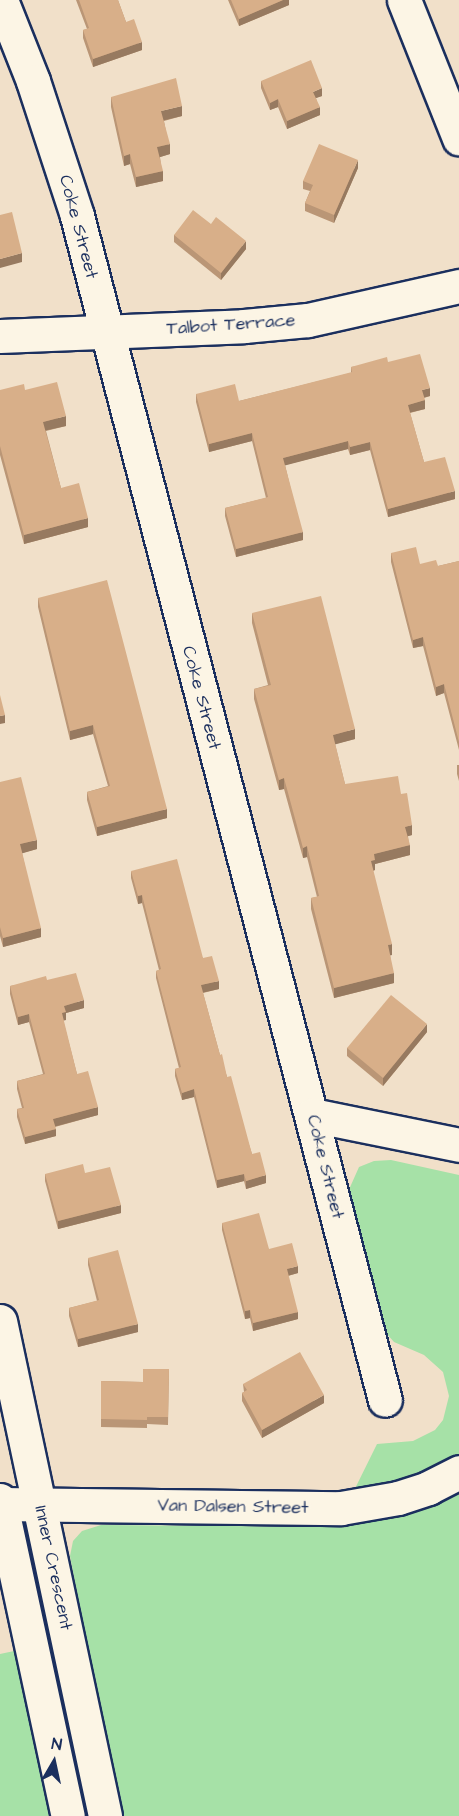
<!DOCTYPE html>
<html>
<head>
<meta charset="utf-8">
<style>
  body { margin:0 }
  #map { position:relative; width:459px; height:1816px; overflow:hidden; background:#f1e0c9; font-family:"Architects Daughter",sans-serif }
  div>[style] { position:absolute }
  .green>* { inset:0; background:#a6e1a7 }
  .roads { filter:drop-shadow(2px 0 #1b2f5e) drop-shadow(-2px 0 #1b2f5e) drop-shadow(0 2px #1b2f5e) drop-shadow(0 -2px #1b2f5e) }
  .minor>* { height:33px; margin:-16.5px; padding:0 16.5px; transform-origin:16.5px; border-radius:16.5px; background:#fcf5e5 }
  .wall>* { inset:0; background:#ba9676 }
  .shaded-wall>* { inset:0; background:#977a60 }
  .building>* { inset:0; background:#d8af89 }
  span { translate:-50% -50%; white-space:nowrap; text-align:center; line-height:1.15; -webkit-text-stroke:5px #fcf5e5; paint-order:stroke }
  .street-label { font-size:18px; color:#1b2f5e }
  .north { position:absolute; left:24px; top:1732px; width:60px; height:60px; -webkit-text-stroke:4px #fcf5e5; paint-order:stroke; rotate:9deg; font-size:16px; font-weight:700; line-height:24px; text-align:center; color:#1b2f5e }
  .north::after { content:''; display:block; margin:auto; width:21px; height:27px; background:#1b2f5e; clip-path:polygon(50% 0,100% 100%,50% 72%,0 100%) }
</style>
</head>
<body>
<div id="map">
  <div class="green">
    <div style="clip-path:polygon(391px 1160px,459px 1175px,459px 1816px,0 1816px,0 1654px,85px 1636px,70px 1556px,73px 1541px,82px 1531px,101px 1525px,336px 1527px,377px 1444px,413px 1441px,435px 1430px,443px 1420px,449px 1396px,443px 1372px,424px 1355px,394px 1342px,377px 1323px,347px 1194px,359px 1167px,374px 1161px)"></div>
  </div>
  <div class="roads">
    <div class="minor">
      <div style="left:1px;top:0;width:87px;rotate:68.4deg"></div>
      <div style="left:33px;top:81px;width:142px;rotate:71.9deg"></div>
      <div style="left:77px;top:216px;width:1223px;rotate:75.42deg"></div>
      <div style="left:404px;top:0;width:149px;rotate:68.3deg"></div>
      <div style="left:0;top:336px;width:244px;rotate:-2.3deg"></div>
      <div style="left:244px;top:326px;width:64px;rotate:-5.4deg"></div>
      <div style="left:308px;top:320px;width:155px;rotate:-12.7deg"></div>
      <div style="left:312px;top:1115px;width:150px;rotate:11.5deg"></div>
      <div style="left:0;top:1321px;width:506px;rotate:78.02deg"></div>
      <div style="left:0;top:1500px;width:323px;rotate:77.9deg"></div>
      <div style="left:0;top:1504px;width:341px;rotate:0.7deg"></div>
      <div style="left:341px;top:1508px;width:58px;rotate:-10deg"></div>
      <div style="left:398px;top:1498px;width:32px;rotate:-18deg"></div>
      <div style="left:428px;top:1488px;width:35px;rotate:-27deg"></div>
    </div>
  </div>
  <div class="wall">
    <div style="clip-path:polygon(76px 0,118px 0,126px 22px,142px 50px,93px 67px,83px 38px,83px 30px,87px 29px)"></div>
    <div style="clip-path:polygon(228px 0,289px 0,289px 5px,239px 26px)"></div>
    <div style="clip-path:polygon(261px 81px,322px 96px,316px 98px,320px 115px,287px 129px,278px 107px,270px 110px,261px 88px)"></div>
    <div style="clip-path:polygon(111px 97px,182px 116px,164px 121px,170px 154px,160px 157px,163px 181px,136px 187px,130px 164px,124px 166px,111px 107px)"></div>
    <div style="clip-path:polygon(358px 168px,334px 223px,305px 211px,305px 203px,310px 191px,303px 189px,303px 181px)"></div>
    <div style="clip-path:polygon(211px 224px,246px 249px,221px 280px,174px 242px,174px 235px)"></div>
    <div style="clip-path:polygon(388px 362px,430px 396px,424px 398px,425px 409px,410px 413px,424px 462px,455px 499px,388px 517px,370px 450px,350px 455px,348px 449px,285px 465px,303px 540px,236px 557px,225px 516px,225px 508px,266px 498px,252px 441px,209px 452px,196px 402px,196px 394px,239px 401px,351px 373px,351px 367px)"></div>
    <div style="clip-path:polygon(0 390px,25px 390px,66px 426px,46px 431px,61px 488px,88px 527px,24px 544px,0 455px)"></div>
    <div style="clip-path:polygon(391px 553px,420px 564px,438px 566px,459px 561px,459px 750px,444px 693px,436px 696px,423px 646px,413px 648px,391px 562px)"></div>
    <div style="clip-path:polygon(38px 598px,167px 818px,97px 836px,87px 800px,87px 792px,108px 786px,93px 734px,70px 740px,38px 607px)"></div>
    <div style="clip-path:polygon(252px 613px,355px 739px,335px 744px,345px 784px,401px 794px,412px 835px,408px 836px,410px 855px,375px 864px,375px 870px,373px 871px,392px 955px,390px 955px,394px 983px,334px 998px,311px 909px,311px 898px,317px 897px,307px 857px,303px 858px,284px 789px,279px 790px,254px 699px,254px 689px,268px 685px,252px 623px)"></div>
    <div style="clip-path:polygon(457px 765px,459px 765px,459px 781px,457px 774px)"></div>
    <div style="clip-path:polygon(0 782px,37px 849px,22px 853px,41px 937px,3px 947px,0 936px)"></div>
    <div style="clip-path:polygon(131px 871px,203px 958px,219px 989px,203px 993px,220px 1055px,252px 1154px,266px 1183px,246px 1189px,244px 1181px,217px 1188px,194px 1097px,182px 1100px,175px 1076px,175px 1069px,179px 1068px,156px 978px,156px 971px,159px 970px,142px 903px,138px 904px,131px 878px)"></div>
    <div style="clip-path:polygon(47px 980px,84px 1008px,66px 1013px,66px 1020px,63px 1020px,77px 1074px,98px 1115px,55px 1127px,56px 1136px,25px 1144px,17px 1117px,17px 1109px,22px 1108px,17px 1089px,17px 1081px,43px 1074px,29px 1022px,18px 1025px,10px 994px,10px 986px)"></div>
    <div style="clip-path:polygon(427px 1032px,383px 1086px,347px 1056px,347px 1048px)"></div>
    <div style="clip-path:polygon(85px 1173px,121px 1213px,58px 1229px,45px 1181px,45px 1174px)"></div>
    <div style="clip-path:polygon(222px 1223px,269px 1249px,298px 1273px,288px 1276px,298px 1319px,253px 1331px,250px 1318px,245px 1319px,222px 1230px)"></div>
    <div style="clip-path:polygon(88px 1258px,138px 1332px,78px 1347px,69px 1316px,69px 1308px,97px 1301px,88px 1265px)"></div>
    <div style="clip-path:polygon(169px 1369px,168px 1425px,147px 1424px,147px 1428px,101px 1427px,101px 1381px,143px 1382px)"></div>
    <div style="clip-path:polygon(243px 1384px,324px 1403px,262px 1438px,242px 1401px,242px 1393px,244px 1392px)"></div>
  </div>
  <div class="shaded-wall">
    <div style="clip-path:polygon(283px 0,289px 0,289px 5px,239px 26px,239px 19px)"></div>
    <div style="clip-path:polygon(142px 42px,142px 50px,93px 67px,93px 59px)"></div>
    <div style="clip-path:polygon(322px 88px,322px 96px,313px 99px,313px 92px)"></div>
    <div style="clip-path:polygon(278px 99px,278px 107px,270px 110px,270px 103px)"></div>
    <div style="clip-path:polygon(182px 106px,182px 116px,161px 121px,161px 111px)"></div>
    <div style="clip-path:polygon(320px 107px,320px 115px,287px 129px,287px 121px)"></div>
    <div style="clip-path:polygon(170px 144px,170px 154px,157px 158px,157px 147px)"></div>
    <div style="clip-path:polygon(130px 154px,130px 164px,124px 166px,124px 156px)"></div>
    <div style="clip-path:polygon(358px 160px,358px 168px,334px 223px,334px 215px)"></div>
    <div style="clip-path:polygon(163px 171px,163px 181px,136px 187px,136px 177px)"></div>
    <div style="clip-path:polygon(246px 241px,246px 249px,221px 280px,221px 273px)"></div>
    <div style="clip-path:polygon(22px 253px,22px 262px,0 268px,0 259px)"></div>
    <div style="clip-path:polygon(430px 388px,430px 396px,422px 398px,422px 390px)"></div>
    <div style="clip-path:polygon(425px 400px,425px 409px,408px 413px,408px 405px)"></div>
    <div style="clip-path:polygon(66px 416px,66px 426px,43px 431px,43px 422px)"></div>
    <div style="clip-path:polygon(252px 433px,252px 441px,209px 452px,209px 444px)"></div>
    <div style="clip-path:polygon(348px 441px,348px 449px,283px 466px,283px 458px)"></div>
    <div style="clip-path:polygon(370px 442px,370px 450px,350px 455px,350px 447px)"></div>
    <div style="clip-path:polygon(455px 491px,455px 499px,388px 517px,388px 509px)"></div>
    <div style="clip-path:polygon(88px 518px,88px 527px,24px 544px,24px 535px)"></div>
    <div style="clip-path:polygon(303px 532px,303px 540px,236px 557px,236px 549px)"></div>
    <div style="clip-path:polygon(423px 637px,423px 646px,413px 648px,413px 640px)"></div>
    <div style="clip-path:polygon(444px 684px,444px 693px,436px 696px,436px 687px)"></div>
    <div style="clip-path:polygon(5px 715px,5px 723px,0 724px,0 716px)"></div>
    <div style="clip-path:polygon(93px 725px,93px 734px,70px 740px,70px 731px)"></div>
    <div style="clip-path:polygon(355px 729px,355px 739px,333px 745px,333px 735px)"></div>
    <div style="clip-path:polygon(284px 778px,284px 789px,279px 790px,279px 780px)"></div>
    <div style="clip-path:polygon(167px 809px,167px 818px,97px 836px,97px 827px)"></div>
    <div style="clip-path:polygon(412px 825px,412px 835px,405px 837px,405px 827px)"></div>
    <div style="clip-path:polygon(37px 840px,37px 849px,20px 854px,20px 844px)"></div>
    <div style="clip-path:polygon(410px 845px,410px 855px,375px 864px,375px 870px,371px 871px,371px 861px,374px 854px)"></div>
    <div style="clip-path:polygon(307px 846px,307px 857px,303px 858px,303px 848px)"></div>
    <div style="clip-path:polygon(142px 895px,142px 903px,138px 904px,138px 896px)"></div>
    <div style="clip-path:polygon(41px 928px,41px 937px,3px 947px,3px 938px)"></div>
    <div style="clip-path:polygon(392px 944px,392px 955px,388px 956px,388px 945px)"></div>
    <div style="clip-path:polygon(394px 973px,394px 983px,334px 998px,334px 988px)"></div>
    <div style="clip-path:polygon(219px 981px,219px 989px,201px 993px,201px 985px)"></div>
    <div style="clip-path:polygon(84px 1000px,84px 1008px,66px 1013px,66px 1020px,62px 1021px,62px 1013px,64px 1006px)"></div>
    <div style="clip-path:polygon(29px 1014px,29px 1022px,18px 1025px,18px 1017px)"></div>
    <div style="clip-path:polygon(427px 1024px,427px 1032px,383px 1086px,383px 1078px)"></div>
    <div style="clip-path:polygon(194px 1089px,194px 1097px,182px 1100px,182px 1093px)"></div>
    <div style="clip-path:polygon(98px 1107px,98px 1115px,53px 1127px,53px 1119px)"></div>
    <div style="clip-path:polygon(56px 1129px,56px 1136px,25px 1144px,25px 1137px)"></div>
    <div style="clip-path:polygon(244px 1174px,244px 1181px,217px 1188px,217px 1180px)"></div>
    <div style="clip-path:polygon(266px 1175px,266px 1183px,246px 1189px,246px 1181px)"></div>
    <div style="clip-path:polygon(121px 1205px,121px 1213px,58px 1229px,58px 1221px)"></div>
    <div style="clip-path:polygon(298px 1266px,298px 1273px,287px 1276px,287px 1269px)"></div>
    <div style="clip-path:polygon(250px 1310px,250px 1318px,245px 1319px,245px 1311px)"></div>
    <div style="clip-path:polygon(298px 1312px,298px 1319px,253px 1331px,253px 1323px)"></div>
    <div style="clip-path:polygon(138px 1324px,138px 1332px,78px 1347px,78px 1339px)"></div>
    <div style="clip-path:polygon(324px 1395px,324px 1403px,262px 1438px,262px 1430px)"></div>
  </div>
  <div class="building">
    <div style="clip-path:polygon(79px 0,118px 0,126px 22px,134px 19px,142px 42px,93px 59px,83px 30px,89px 28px)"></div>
    <div style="clip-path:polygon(231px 0,283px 0,239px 19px)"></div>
    <div style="clip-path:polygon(311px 60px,322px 88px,313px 92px,320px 107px,287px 121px,278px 99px,270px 103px,261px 81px)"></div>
    <div style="clip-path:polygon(176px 78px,182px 106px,161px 111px,170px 144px,157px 147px,163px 171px,136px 177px,130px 154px,124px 156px,111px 97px)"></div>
    <div style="clip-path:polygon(319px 144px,358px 160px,334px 215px,305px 203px,313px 185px,303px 181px)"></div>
    <div style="clip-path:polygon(193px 210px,211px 224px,216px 217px,246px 241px,221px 273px,174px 235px)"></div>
    <div style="clip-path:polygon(12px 212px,22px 253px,0 259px,0 215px)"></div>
    <div style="clip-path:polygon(420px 354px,430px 388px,422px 390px,425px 400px,408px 405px,424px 462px,445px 457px,455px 491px,388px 509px,370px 442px,350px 447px,348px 441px,283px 458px,303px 532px,236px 549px,225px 508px,268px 497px,252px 433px,209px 444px,196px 394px,235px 384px,239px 401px,352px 372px,351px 367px,387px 357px,388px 362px)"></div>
    <div style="clip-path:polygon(57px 382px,66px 416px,43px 422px,61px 488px,79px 483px,88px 518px,24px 535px,0 446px,0 390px,24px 384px,25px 390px)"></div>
    <div style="clip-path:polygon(416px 547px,420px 564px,436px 560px,438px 566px,459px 561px,459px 742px,444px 684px,436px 687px,423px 637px,413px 640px,391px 553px)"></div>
    <div style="clip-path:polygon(107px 580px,167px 809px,97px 827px,87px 792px,110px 786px,93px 725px,70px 731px,38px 598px)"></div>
    <div style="clip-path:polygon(321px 596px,355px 729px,333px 735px,345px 784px,398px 776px,401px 794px,407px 793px,412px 825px,405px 827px,410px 845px,374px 854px,375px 860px,371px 861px,392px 944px,388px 945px,394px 973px,334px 988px,311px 898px,319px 896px,307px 846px,303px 848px,284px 778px,279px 780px,254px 689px,271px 685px,252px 613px)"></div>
    <div style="clip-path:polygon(0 695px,5px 715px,0 716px)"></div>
    <div style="clip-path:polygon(21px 777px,37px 840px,20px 844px,41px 928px,3px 938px,0 927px,0 782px)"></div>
    <div style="clip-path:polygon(177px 859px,203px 958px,212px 956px,219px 981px,201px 985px,220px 1055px,222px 1054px,227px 1077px,231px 1076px,252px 1154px,260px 1152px,266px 1175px,246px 1181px,244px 1174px,217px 1180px,194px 1089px,182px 1093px,175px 1069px,181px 1067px,156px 971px,161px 969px,142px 895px,138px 896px,131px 871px)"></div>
    <div style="clip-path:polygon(76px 973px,84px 1000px,64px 1006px,66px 1012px,62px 1013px,77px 1074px,88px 1071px,98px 1107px,53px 1119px,56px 1129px,25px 1137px,17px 1109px,24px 1108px,17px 1081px,45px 1074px,29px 1014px,18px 1017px,10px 986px,46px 976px,47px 980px)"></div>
    <div style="clip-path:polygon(391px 995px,427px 1024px,383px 1078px,347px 1048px)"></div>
    <div style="clip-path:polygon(83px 1164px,85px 1173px,110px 1167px,121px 1205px,58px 1221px,45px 1174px)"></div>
    <div style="clip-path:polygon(259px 1213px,269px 1249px,292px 1243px,298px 1266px,287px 1269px,298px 1312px,253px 1323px,250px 1310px,245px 1311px,222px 1223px)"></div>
    <div style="clip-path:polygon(118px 1250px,138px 1324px,78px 1339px,69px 1308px,99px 1300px,88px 1258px)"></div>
    <div style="clip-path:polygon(300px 1352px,324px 1395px,262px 1430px,242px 1393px,247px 1390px,243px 1384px)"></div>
    <div style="clip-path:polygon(143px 1369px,169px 1369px,168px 1417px,147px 1417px,147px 1420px,101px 1419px,101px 1381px,143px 1382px)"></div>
  </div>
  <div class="street-label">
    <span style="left:78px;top:227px;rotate:75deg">Coke Street</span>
    <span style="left:231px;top:325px;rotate:-4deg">Talbot Terrace</span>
    <span style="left:201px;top:698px;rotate:75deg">Coke Street</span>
    <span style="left:325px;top:1167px;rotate:76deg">Coke Street</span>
    <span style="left:233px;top:1507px;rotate:1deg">Van Dalsen Street</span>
    <span style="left:53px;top:1568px;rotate:78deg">Inner Crescent</span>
  </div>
  <div class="north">N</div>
</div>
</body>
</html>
